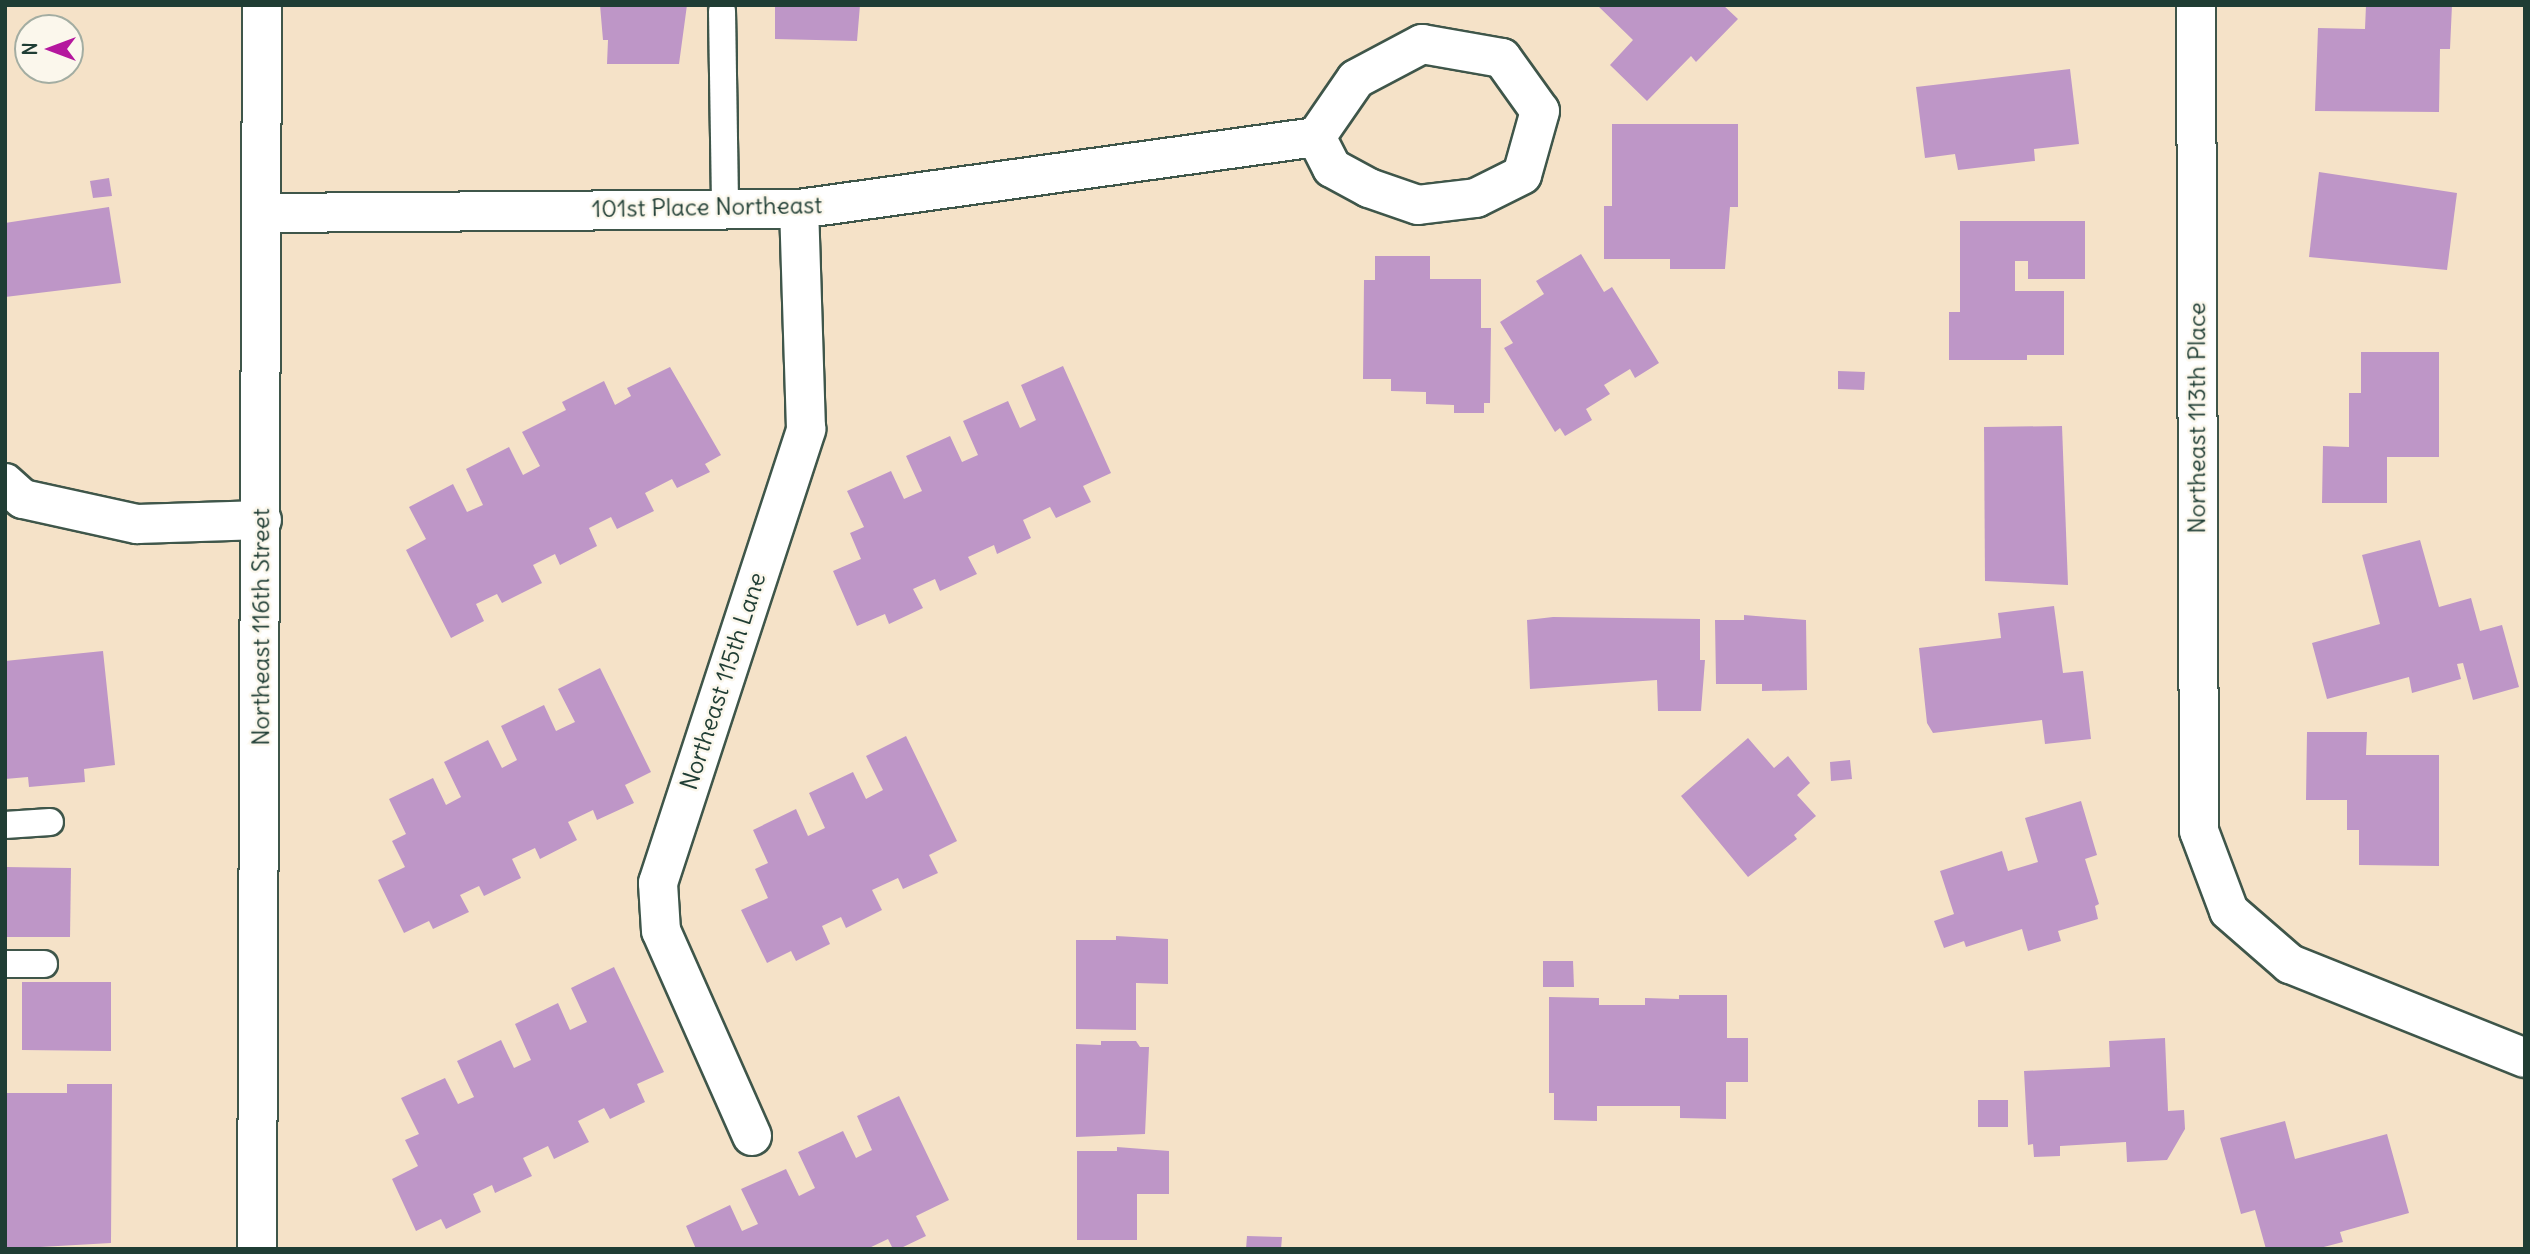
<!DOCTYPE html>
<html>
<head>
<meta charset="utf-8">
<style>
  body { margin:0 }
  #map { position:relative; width:2530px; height:1254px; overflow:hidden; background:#f5e2c8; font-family:Delius,sans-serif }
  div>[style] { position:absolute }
  .building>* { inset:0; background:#be96c7 }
  .roads { filter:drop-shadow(2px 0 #3f564a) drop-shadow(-2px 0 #3f564a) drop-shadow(0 2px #3f564a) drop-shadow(0 -2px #3f564a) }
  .service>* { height:26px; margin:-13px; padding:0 13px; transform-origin:13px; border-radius:13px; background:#fff }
  .minor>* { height:38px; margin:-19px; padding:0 19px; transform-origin:19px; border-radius:19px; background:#fff }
  .tertiary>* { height:38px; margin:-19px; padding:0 19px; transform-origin:19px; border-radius:19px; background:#fff }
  span { translate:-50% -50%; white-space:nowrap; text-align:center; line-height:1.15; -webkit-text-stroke:5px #fbf7ec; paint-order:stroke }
  .street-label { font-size:24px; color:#1f3d34 }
  .frame { position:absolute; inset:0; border:7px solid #1f3d34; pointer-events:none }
  .north { position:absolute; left:14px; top:14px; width:70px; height:70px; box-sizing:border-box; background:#fbf7ec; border:2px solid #a3ada2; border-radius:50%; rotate:270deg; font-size:19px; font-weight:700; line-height:28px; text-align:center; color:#1f3d34 }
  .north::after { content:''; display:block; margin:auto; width:24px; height:32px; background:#b5179e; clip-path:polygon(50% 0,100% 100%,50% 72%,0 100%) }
</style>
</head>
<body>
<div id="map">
  <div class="building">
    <div style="clip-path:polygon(600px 5px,687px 5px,679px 64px,607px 64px,608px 40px,603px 40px)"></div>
    <div style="clip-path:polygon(775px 5px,860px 5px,857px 41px,775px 39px)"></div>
    <div style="clip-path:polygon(1597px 5px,1723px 5px,1738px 19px,1696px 62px,1691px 56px,1647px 101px,1610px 65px,1633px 40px)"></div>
    <div style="clip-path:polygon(2366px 5px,2452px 5px,2450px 49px,2440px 49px,2439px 112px,2315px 111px,2318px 28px,2365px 29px)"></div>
    <div style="clip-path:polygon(2070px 69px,2079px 144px,2034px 149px,2035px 161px,1958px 170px,1955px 154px,1925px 158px,1916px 87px)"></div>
    <div style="clip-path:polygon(1612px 124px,1738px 124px,1738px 207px,1730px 207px,1725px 269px,1670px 269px,1670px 259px,1604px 259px,1604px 206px,1612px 206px)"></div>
    <div style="clip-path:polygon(2319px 172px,2457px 193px,2447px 270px,2309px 257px)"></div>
    <div style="clip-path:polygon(109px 178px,112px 196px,93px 198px,90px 181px)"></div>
    <div style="clip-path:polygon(109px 207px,121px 283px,5px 297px,5px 223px)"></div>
    <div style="clip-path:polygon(1960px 221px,2085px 221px,2085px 279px,2028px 279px,2028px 261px,2015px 261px,2015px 291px,2064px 291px,2064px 355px,2027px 355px,2027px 360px,1949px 360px,1949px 312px,1960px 312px)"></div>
    <div style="clip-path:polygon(1581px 254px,1604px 292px,1612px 287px,1659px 363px,1635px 378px,1630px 369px,1604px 385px,1610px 394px,1586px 409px,1592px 420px,1565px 436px,1560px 428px,1555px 432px,1504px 348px,1513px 343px,1500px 322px,1544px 294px,1536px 281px)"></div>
    <div style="clip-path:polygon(1375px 256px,1430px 256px,1430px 279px,1481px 279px,1481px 328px,1491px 328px,1490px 403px,1484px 403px,1484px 413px,1454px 413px,1454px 405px,1426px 404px,1426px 392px,1391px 391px,1391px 379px,1363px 379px,1364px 280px,1375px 280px)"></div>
    <div style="clip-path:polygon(2361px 352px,2439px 352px,2439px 457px,2387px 457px,2387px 503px,2322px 503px,2323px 446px,2349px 447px,2349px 393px,2361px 393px)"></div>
    <div style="clip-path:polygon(1063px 366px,1111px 473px,1083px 486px,1091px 502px,1056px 518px,1050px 507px,1023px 520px,1031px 538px,997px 554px,994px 545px,968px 557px,977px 574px,940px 591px,935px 579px,913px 589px,923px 608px,889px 624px,885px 614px,857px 626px,833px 571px,861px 559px,850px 533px,864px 527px,847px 491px,891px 471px,904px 499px,922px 491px,906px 456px,950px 436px,962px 462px,978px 455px,963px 421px,1008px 401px,1020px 428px,1036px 420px,1021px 385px)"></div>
    <div style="clip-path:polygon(670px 367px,721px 455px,705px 464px,710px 472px,677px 488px,672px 479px,645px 493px,654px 511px,617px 529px,611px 517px,589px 528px,597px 546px,560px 565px,555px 554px,533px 565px,542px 583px,502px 603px,497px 594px,476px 604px,484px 621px,451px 638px,406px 550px,426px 539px,409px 507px,453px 484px,467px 512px,483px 505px,466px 469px,509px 447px,523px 475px,540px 466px,522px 432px,566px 410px,562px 402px,604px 381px,615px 405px,631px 396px,627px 388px)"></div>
    <div style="clip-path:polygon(1838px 371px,1865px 372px,1864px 390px,1838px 389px)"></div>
    <div style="clip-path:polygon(2062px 426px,2068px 585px,1985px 581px,1984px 427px)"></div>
    <div style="clip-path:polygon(2420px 540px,2439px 607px,2471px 598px,2480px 631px,2502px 625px,2519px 687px,2473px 700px,2463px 663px,2457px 664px,2461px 679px,2412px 693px,2409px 677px,2327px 699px,2312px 643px,2380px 624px,2362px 555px)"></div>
    <div style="clip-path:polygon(2054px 606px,2063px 673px,2083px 671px,2091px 739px,2045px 744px,2042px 720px,1933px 733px,1927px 723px,1919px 648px,2001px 638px,1998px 613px)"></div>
    <div style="clip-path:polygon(1744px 615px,1806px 620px,1807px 690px,1762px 691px,1762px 684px,1716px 684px,1715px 620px,1744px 620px)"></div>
    <div style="clip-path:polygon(1553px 617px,1700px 619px,1700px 660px,1705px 660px,1701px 711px,1658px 711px,1657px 680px,1530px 689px,1527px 620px)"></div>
    <div style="clip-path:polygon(103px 651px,115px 765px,84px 769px,85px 782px,29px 787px,28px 777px,5px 779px,5px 661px)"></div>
    <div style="clip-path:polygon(600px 668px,651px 772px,625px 785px,634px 803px,597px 820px,593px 810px,568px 822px,577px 840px,540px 859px,535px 848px,512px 859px,521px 878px,484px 896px,479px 886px,460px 895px,469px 912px,433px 929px,429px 921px,404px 933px,378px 880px,405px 867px,392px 841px,406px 834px,389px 799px,433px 778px,446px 805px,461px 797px,444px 762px,488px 740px,502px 768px,517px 760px,501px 726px,544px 705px,556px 731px,575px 722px,558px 689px)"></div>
    <div style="clip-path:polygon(2307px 732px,2367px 732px,2366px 755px,2439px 755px,2439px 866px,2359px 865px,2359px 830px,2347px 830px,2347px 800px,2306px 800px)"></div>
    <div style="clip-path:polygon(906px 736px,957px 841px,929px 855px,938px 873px,903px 889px,898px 878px,872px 890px,882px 910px,846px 928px,841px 917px,822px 926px,830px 944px,796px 961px,791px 951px,767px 963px,741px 910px,768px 898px,755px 869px,768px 863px,753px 830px,796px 809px,808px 836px,825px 828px,809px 793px,853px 772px,866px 799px,883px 790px,866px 756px)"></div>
    <div style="clip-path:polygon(1748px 738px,1774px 768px,1788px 756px,1810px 783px,1797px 795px,1816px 816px,1794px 835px,1797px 839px,1748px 877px,1681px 796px)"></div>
    <div style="clip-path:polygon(1850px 760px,1852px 779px,1831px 781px,1830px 762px)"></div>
    <div style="clip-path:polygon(2081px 801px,2097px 855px,2085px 859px,2099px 904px,2095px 906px,2098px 919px,2058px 931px,2061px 941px,2028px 951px,2022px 929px,1966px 947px,1964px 941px,1944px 948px,1934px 921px,1954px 914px,1940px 871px,2002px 851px,2008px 871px,2038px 862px,2025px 818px)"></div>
    <div style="clip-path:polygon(5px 867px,71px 868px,70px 937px,5px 937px)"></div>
    <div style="clip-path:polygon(1116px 936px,1168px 939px,1168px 984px,1136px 983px,1136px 1030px,1076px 1029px,1076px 940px,1116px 940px)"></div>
    <div style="clip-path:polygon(1543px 961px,1573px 961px,1574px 987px,1543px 987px)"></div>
    <div style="clip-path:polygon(614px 967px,664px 1072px,637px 1084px,645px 1102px,610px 1119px,604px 1108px,578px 1121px,589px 1142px,554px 1159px,548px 1146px,523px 1158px,532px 1176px,495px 1193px,492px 1185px,473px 1194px,481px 1212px,446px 1229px,441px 1219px,416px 1231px,392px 1179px,418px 1166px,405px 1140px,419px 1134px,401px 1098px,445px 1078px,458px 1104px,474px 1097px,457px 1061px,501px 1040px,514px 1068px,531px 1060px,515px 1024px,558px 1003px,570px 1030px,587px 1022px,571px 988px)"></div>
    <div style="clip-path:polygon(22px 982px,111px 982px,111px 1051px,22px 1050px)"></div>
    <div style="clip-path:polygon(1679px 995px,1727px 995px,1727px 1038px,1748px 1038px,1748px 1082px,1726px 1082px,1726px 1119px,1680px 1118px,1680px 1106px,1597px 1106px,1597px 1121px,1554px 1120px,1554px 1093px,1549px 1093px,1549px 997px,1599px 998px,1599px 1005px,1645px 1005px,1645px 998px,1679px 999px)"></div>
    <div style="clip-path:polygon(2165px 1038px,2168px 1111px,2184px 1110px,2185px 1129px,2167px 1160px,2127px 1162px,2126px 1142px,2060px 1146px,2060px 1156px,2034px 1157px,2033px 1144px,2028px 1145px,2024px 1071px,2110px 1067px,2109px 1041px)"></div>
    <div style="clip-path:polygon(1101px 1041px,1136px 1041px,1140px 1047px,1149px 1047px,1145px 1134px,1076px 1137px,1076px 1044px,1101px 1045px)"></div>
    <div style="clip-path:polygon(67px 1084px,112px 1084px,111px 1243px,5px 1249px,5px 1093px,67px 1093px)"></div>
    <div style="clip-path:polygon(899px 1096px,949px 1200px,916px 1216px,926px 1236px,899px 1249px,893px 1249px,888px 1239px,867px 1249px,696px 1249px,686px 1226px,730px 1205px,742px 1231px,758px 1224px,741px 1189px,786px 1169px,799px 1196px,815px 1188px,798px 1152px,843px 1131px,856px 1158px,872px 1150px,857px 1116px)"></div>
    <div style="clip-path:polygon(1978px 1100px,2008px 1100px,2008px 1127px,1978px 1127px)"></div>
    <div style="clip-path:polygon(2285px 1121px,2295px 1159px,2387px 1134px,2409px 1213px,2340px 1232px,2343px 1242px,2316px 1249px,2266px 1249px,2255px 1210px,2241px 1214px,2220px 1138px)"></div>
    <div style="clip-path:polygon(1117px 1147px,1169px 1151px,1169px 1194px,1137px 1194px,1137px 1240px,1077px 1240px,1077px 1151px,1117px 1151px)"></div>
    <div style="clip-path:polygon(1247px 1236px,1282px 1237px,1281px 1249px,1246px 1249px)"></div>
  </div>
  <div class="roads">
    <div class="service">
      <div style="left:722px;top:11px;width:198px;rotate:89.1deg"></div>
      <div style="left:5px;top:825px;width:45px;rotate:-3.8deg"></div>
      <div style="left:5px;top:964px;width:39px"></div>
    </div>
    <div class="minor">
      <div style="left:2196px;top:5px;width:826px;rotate:89.79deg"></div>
      <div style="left:2199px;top:831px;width:85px;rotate:69.4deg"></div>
      <div style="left:2229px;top:911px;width:81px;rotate:41deg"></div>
      <div style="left:2290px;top:964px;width:253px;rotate:21.8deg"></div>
      <div style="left:261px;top:213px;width:538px;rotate:-0.43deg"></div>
      <div style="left:799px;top:209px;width:522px;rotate:-7.93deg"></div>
      <div style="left:1316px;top:137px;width:70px;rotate:-55.4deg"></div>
      <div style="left:1356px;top:79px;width:75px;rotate:-27.9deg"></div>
      <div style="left:1422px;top:44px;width:81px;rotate:9.9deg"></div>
      <div style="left:1502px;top:58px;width:65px;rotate:54.4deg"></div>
      <div style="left:1540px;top:111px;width:66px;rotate:105.7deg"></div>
      <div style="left:1522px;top:175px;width:51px;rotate:153.4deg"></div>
      <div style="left:1476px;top:198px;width:58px;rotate:173.1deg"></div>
      <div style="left:1418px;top:205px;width:52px;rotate:-160.9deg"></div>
      <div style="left:1369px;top:188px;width:42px;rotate:-151.6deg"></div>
      <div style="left:1332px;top:168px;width:35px;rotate:-117deg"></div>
      <div style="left:5px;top:483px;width:24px;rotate:42deg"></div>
      <div style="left:23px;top:499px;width:117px;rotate:12.4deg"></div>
      <div style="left:137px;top:524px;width:125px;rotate:-1.8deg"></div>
      <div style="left:752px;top:1136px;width:224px;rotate:-113.9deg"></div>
      <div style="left:661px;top:931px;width:48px;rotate:-93.6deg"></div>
      <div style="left:658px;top:883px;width:478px;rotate:-71.9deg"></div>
      <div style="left:806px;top:429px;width:220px;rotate:-91.8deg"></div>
    </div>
    <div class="tertiary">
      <div style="left:257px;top:1249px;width:1244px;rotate:-89.77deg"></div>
    </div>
  </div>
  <div class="street-label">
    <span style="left:707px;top:207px;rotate:-1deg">101st Place Northeast</span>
    <span style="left:2197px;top:418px;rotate:-90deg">Northeast 113th Place</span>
    <span style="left:261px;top:627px;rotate:-90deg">Northeast 116th Street</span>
    <span style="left:723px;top:681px;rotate:-72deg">Northeast 115th Lane</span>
  </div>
  <div class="frame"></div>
  <div class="north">N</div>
</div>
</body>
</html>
